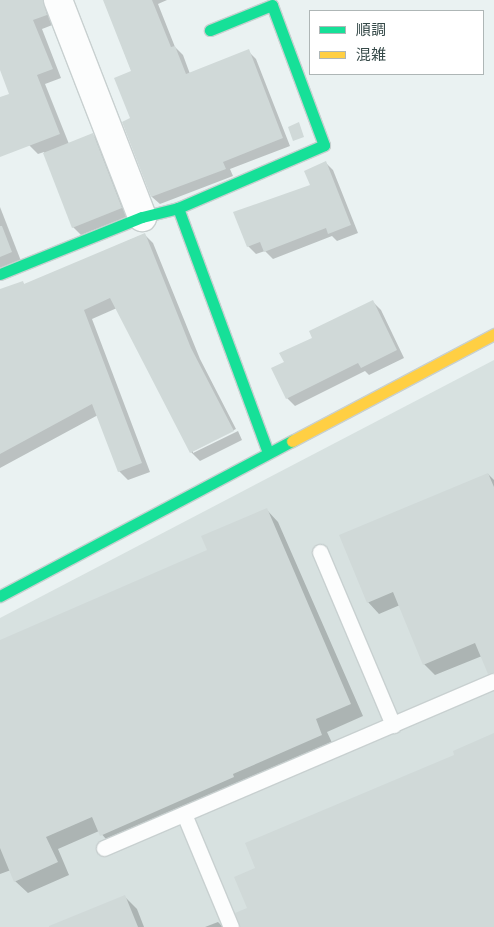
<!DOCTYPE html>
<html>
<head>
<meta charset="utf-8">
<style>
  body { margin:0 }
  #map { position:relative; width:494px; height:927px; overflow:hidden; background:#eaf2f2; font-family:Poppins,"Noto Sans JP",sans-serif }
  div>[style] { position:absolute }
  .industrial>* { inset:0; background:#d7e1e0 }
  .shadow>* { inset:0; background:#0003 }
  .building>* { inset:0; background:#d0d9d8 }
  .roads { filter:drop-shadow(1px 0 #c8d0d0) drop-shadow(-1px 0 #c8d0d0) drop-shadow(0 1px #c8d0d0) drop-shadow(0 -1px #c8d0d0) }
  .lane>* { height:15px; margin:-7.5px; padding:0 7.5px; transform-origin:7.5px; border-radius:7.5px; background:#fcfdfd }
  .street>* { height:28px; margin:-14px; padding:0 14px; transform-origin:14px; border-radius:14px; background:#fcfdfd }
  .fast>* { height:11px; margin:-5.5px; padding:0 5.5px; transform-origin:5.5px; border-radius:5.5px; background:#16e098 }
  .slow>* { height:11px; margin:-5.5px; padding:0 5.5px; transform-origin:5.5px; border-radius:5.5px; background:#ffcf43 }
  span { translate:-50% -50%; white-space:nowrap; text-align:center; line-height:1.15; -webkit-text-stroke:4px #fff; paint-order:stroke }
  .legend { position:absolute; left:309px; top:10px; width:175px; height:65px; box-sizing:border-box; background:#fff; border:1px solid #aeb6b6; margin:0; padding:6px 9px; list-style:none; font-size:15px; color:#354948 }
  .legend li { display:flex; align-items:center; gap:10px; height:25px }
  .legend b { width:25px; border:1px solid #aeb6b6 }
</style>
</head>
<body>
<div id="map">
  <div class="industrial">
    <div style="clip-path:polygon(494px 360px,494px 927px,0 927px,0 618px)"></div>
  </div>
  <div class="shadow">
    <div style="clip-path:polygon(0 0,50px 0,55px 24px,42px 29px,61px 78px,45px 84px,69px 144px,92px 134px,100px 142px,129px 216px,81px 235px,73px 227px,44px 152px,38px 154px,29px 145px,0 68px)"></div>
    <div style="clip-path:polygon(104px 0,167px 0,158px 4px,175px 47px,183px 55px,190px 74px,248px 51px,256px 59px,290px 146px,230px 169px,233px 176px,160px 204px,152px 197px,123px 122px,132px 119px,132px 72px)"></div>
    <div style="clip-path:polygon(326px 163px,333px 170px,358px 233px,337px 241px,332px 236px,273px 259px,265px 251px,256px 254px,248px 246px,311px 186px)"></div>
    <div style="clip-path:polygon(0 207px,21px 261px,0 271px)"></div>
    <div style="clip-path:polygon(144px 234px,153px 243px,200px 359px,236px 429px,193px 451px,193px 453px,238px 431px,242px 440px,200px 461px,191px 452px,117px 308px,92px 319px,150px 472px,128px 480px,119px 471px,98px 415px,0 468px,0 290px,23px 283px,25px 285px)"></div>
    <div style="clip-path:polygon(373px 302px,381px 310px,404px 358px,369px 375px,365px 371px,295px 406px,287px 398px,286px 363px,314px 338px)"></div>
    <div style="clip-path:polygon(488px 474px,494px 480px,494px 671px,482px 656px,435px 675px,424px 664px,400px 605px,379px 614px,368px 602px)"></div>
    <div style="clip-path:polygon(266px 509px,278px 522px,363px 716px,327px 732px,334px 747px,113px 847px,99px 831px,58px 849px,69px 875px,28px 893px,15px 881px,11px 870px,0 874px,0 642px,208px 551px)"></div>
    <div style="clip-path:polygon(124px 896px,137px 909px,144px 927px,97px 927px)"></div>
    <div style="clip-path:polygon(218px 922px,223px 927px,205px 927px)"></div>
  </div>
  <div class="building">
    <div style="clip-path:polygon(0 0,43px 0,47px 15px,33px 20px,53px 69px,37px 75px,60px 134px,0 157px,0 97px,9px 94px,0 70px)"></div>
    <div style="clip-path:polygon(103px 0,152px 0,171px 47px,175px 46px,186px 74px,249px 49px,283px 138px,223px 162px,226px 169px,151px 197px,122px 122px,130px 118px,114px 78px,131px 71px)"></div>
    <div style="clip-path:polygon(299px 122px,304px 137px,293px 141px,288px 127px)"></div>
    <div style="clip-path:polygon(93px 133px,122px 208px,72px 228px,43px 153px)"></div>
    <div style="clip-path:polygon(326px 161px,351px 225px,328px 234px,326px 228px,264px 252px,260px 242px,247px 247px,233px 212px,310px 185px,304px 171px)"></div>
    <div style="clip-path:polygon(0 226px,2px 226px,12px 252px,0 257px)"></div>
    <div style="clip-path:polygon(145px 233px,191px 348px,234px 431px,190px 453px,110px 298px,84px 310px,142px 463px,118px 472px,92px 404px,0 454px,0 289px,23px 281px,24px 284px)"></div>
    <div style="clip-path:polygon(373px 300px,397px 350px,361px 368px,358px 363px,286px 399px,271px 368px,284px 362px,279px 353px,312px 338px,309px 331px)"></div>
    <div style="clip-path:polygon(488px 473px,494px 487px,494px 672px,488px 674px,475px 643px,423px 665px,393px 592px,367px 603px,339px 535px)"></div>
    <div style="clip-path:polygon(267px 508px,351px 704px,316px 719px,322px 735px,233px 774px,234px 777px,100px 836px,92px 817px,46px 837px,58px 862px,14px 882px,0 848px,0 640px,207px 550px,201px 536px)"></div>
    <div style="clip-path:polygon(494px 733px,494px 927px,240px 927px,235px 913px,247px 908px,234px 877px,255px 868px,245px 843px,454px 755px,453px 751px)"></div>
    <div style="clip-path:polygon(125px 895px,138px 927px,49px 927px,49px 926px)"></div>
  </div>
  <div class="roads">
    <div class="lane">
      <div style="left:320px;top:552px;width:188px;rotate:67.1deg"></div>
      <div style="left:184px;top:814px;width:122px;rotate:67.4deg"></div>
      <div style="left:104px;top:848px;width:424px;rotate:-23.2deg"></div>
    </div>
    <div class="street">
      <div style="left:58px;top:0;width:233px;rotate:68.8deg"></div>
    </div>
    <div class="fast">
      <div style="left:178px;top:208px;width:159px;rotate:-23.3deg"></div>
      <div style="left:324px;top:145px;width:149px;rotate:-110.4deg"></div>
      <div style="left:272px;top:5px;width:67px;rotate:158deg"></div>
      <div style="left:0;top:274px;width:153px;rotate:-21.9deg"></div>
      <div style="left:142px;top:217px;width:37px;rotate:-14deg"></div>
      <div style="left:178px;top:208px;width:260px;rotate:69.8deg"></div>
      <div style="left:0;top:596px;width:331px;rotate:-28deg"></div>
    </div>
    <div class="slow">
      <div style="left:292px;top:441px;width:229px;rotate:-27.9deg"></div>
    </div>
  </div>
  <ul class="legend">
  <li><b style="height:6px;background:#16e098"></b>順調</li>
  <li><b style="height:6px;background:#ffcf43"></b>混雑</li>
  </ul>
</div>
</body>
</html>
